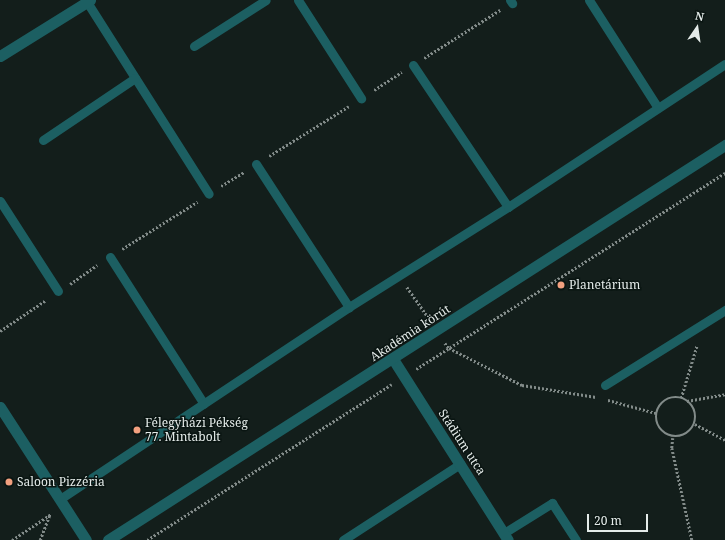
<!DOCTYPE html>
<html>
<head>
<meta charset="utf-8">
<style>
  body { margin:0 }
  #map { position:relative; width:725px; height:540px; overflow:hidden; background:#131e1b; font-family:"Noto Serif",serif }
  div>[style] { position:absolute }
  .path>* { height:2.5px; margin-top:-1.25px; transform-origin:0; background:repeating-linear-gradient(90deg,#828b89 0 2px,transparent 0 4px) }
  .path>.ring { margin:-1.25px; padding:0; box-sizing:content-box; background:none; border:2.5px solid #828b89; border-radius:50% }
  .service>* { height:9px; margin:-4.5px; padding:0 4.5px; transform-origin:4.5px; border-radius:4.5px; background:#1c5f62 }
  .minor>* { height:11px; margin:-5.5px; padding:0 5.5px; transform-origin:5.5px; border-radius:5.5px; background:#1c5f62 }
  .tertiary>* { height:11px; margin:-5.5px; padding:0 5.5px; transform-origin:5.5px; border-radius:5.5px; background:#1c5f62 }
  .dots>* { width:11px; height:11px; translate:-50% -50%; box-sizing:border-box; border:2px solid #0a1512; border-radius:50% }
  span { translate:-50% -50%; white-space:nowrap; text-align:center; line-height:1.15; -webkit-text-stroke:3px #0a1512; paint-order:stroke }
  .poi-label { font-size:12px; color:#e4ebe9 }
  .left { translate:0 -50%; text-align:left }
  .street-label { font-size:12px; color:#e4ebe9 }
  .north { position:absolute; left:677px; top:8px; width:40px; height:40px; -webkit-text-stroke:3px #0a1512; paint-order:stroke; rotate:13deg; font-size:11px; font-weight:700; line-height:16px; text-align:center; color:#e4ebe9 }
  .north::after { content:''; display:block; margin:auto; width:14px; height:18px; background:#e4ebe9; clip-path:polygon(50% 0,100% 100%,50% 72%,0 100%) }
  .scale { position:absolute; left:587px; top:514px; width:61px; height:18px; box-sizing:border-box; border:2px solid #e4ebe9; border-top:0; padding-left:5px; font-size:12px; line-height:14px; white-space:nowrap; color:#e4ebe9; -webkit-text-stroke:3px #0a1512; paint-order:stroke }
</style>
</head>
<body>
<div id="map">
  <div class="path">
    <div style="left:424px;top:58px;width:90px;rotate:-32.3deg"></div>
    <div style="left:374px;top:90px;width:33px;rotate:-33deg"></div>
    <div style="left:269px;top:156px;width:94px;rotate:-32deg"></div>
    <div style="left:221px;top:186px;width:27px;rotate:-31deg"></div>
    <div style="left:122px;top:249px;width:89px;rotate:-32.1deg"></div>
    <div style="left:70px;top:284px;width:33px;rotate:-35deg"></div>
    <div style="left:407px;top:287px;width:37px;rotate:55deg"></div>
    <div style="left:0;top:331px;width:55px;rotate:-34deg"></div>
    <div style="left:445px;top:343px;width:6px;rotate:51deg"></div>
    <div style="left:449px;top:348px;width:82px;rotate:26.9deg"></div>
    <div style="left:522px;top:385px;width:75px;rotate:9.2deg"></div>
    <div style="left:416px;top:369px;width:366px;rotate:-32.4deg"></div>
    <div class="ring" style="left:656px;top:397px;width:37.5px;height:37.5px"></div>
    <div style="left:681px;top:398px;width:55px;rotate:-73.2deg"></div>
    <div style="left:608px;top:400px;width:50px;rotate:15.2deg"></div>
    <div style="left:687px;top:401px;width:39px;rotate:-10deg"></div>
    <div style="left:695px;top:424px;width:34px;rotate:28deg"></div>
    <div style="left:673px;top:438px;width:10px;rotate:96deg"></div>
    <div style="left:672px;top:448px;width:94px;rotate:77.7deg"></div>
    <div style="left:12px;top:540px;width:47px;rotate:-33.7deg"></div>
    <div style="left:40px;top:540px;width:26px;rotate:-69deg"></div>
    <div style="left:147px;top:540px;width:290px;rotate:-32.5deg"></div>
  </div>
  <div class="service">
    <div style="left:298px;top:0;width:117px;rotate:57.3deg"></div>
    <div style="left:510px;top:0;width:4px;rotate:56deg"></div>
    <div style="left:589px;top:0;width:128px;rotate:57.4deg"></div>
    <div style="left:87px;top:2px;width:227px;rotate:57.6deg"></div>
    <div style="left:194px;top:46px;width:85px;rotate:-32.6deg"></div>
    <div style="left:413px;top:65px;width:171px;rotate:56.2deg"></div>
    <div style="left:43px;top:140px;width:111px;rotate:-34deg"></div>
    <div style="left:256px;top:164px;width:171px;rotate:57deg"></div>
    <div style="left:0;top:201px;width:107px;rotate:57.2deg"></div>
    <div style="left:110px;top:257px;width:174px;rotate:57.4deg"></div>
    <div style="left:605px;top:385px;width:142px;rotate:-32deg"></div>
    <div style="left:60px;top:499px;width:347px;rotate:-33.6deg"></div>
    <div style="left:349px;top:307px;width:188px;rotate:-32.2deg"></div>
    <div style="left:508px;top:207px;width:260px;rotate:-33.4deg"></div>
    <div style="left:504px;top:533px;width:57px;rotate:-32deg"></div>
    <div style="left:552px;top:503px;width:44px;rotate:57deg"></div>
    <div style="left:343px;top:540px;width:140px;rotate:-33deg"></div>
  </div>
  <div class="minor">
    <div style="left:0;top:56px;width:106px;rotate:-31.9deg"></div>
    <div style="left:393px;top:359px;width:214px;rotate:57.6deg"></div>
    <div style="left:0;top:407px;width:158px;rotate:57.1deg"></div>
  </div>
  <div class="tertiary">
    <div style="left:108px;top:540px;width:733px;rotate:-32.63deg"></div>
  </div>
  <div class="dots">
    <div style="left:561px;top:285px;background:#f2a07f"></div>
    <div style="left:137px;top:430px;background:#f2a07f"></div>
    <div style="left:9px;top:482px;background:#f2a07f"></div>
  </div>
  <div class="poi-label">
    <span class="left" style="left:569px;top:285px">Planetárium</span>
    <span class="left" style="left:145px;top:430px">Félegyházi Pékség<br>77. Mintabolt</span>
    <span class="left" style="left:17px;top:482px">Saloon Pizzéria</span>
  </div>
  <div class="street-label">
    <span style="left:410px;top:333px;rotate:-33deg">Akadémia körút</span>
    <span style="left:462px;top:442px;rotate:57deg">Stádium utca</span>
  </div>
  <div class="north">N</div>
  <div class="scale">20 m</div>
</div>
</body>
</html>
